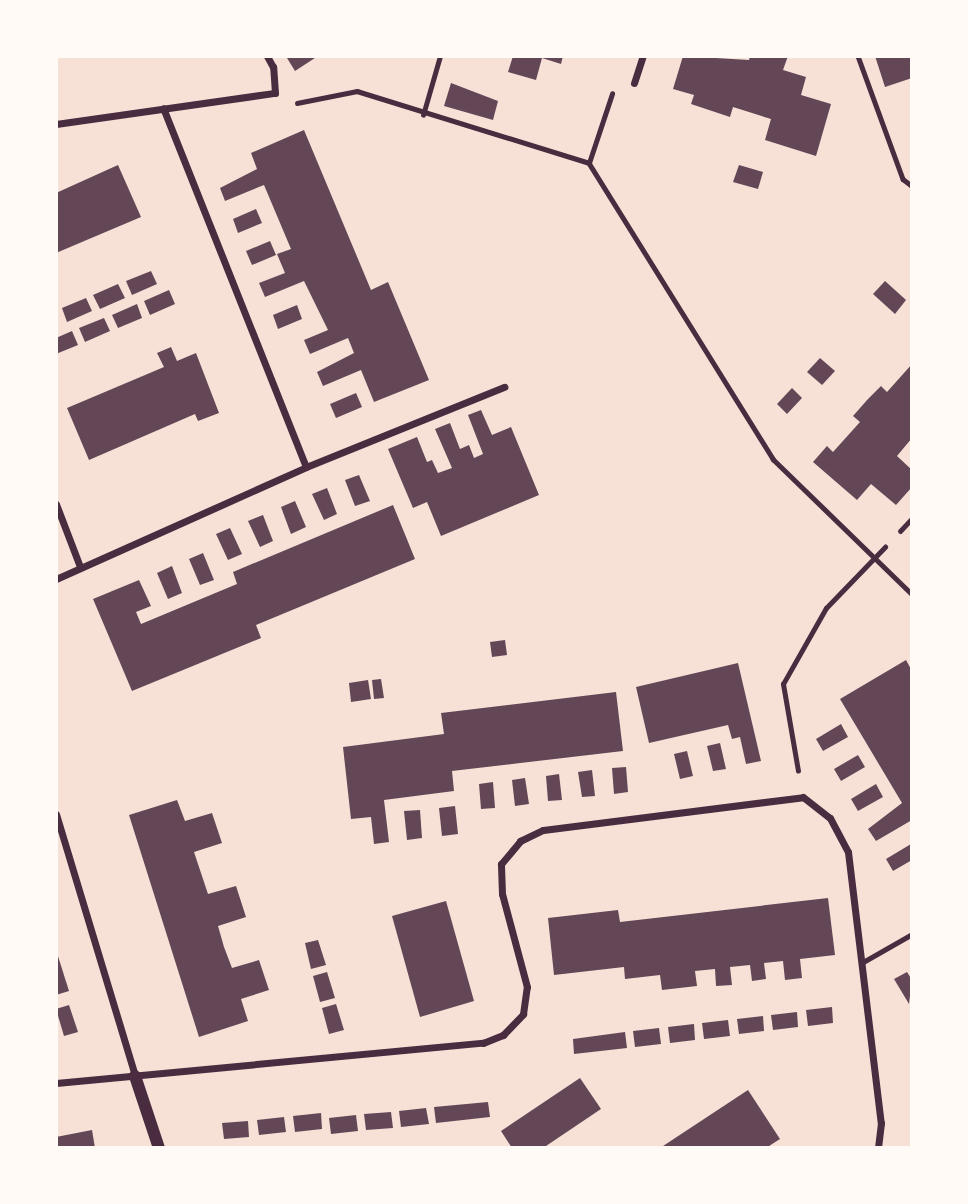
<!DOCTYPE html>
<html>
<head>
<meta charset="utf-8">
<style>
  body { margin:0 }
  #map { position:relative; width:968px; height:1204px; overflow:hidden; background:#f7e1d7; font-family:"Golos Text",sans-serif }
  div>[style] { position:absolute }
  .building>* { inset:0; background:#644757 }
  .path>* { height:4.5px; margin:-2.25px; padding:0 2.25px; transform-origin:2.25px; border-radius:2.25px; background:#4a2c40 }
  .service>* { height:5px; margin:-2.5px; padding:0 2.5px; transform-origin:2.5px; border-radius:2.5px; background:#4a2c40 }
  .minor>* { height:7px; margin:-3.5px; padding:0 3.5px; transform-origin:3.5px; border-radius:3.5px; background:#4a2c40 }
  .tertiary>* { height:12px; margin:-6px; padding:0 6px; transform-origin:6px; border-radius:6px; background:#4a2c40 }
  span { translate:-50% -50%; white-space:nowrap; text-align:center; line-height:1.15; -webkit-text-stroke:6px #fffaf5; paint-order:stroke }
  .frame { position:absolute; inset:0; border:58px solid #fffaf5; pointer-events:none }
</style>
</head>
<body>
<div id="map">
  <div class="building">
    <div style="clip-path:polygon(290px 56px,318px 56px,295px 71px,287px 58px)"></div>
    <div style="clip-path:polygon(513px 56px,563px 56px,561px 64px,542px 58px,536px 80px,508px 72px)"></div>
    <div style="clip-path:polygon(683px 56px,749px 60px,750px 56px,788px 56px,783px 70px,806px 77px,801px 95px,831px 104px,816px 156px,765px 140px,771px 119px,733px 107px,730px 117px,691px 104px,694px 95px,673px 89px)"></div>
    <div style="clip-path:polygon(875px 56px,912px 56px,912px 78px,885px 87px)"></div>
    <div style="clip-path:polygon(451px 83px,498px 101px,493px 120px,444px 106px)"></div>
    <div style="clip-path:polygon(304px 130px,371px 290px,388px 282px,429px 380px,374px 402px,361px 370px,323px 386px,317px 372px,354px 353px,348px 338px,310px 354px,304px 340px,328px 330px,304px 281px,265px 297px,259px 283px,285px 273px,277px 254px,291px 249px,264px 185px,225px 201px,220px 188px,257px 169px,251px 153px)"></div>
    <div style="clip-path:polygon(118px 165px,141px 217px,56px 253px,56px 193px)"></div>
    <div style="clip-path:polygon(739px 165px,763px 172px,758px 189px,733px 182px)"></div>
    <div style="clip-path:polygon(256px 209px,262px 223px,238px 233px,233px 219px)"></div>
    <div style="clip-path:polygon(270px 241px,276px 255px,252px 265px,246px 251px)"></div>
    <div style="clip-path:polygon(151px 271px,157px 284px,132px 295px,126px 281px)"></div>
    <div style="clip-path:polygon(885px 281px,906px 300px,895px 314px,873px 294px)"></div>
    <div style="clip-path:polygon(118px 284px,125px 298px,100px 309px,93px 295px)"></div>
    <div style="clip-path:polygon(169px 290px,175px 304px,150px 315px,144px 301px)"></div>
    <div style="clip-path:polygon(86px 298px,92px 311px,67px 322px,62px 308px)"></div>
    <div style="clip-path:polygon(137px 304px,142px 318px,118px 328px,112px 315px)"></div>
    <div style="clip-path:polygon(297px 305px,302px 319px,278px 329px,273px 315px)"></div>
    <div style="clip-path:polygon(104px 318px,110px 331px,85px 342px,79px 328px)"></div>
    <div style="clip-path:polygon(72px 331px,78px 345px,56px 354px,56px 338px)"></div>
    <div style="clip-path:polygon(171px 347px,177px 361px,196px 353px,219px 413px,198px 421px,195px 414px,89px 460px,67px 408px,164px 367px,157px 353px)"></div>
    <div style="clip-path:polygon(820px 358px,835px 371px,822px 385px,807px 372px)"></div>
    <div style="clip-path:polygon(912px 364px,912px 438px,897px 456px,912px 470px,912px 487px,896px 505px,871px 484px,857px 500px,813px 462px,827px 446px,833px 452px,860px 422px,853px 416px,868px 399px,881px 386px,887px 392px)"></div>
    <div style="clip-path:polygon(792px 388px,802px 398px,787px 414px,777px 404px)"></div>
    <div style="clip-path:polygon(356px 393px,362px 407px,336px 418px,330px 404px)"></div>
    <div style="clip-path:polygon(481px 410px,492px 435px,511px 427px,539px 495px,441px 536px,427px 502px,413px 508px,388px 449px,417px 437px,427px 462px,432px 460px,438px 473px,452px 468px,435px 429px,450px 423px,460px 449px,469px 445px,474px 458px,483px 454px,468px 415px)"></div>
    <div style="clip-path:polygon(359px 475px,370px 501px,355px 506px,345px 480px)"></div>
    <div style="clip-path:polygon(327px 488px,337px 514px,324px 520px,312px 494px)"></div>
    <div style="clip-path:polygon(295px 501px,306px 527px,291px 534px,281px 507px)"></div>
    <div style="clip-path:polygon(393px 505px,415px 559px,256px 625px,261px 638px,132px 691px,93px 599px,139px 580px,151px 606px,136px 612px,141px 624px,237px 584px,233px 572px)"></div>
    <div style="clip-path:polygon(263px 515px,273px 541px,260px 547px,248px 521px)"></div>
    <div style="clip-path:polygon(230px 528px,242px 554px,228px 560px,216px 534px)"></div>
    <div style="clip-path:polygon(203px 553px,214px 580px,200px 585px,189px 559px)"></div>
    <div style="clip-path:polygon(172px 566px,182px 593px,168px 599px,157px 573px)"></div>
    <div style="clip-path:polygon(505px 640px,507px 655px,492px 657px,490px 642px)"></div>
    <div style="clip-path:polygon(906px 660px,912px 671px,912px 820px,876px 841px,868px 829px,902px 803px,840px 699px)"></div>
    <div style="clip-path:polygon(738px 663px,761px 761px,746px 764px,740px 737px,732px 739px,728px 725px,649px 743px,636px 687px)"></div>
    <div style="clip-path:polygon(381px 679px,384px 698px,374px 699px,372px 680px)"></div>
    <div style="clip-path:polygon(368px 680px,371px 699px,351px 702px,349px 683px)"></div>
    <div style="clip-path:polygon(616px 692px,623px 751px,452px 771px,454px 791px,384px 800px,389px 842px,374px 844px,371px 817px,351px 819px,343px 747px,444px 734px,441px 713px)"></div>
    <div style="clip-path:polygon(841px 724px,848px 737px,823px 751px,816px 739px)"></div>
    <div style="clip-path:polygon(720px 743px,726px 769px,713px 771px,707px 746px)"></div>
    <div style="clip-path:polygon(687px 751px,693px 776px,680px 779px,674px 754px)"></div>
    <div style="clip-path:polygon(858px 755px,865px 767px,841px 781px,834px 769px)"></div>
    <div style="clip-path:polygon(626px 767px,628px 792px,614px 794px,612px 768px)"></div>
    <div style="clip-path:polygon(592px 770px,595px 796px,582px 797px,578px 772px)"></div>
    <div style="clip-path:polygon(559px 774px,562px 800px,548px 801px,546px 776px)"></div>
    <div style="clip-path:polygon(525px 778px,529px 804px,515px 806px,512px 780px)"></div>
    <div style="clip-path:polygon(493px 782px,495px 808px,481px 809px,479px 784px)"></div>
    <div style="clip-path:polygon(876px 784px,883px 797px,858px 811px,851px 799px)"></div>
    <div style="clip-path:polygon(177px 800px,185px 821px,212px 813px,222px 843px,194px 852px,208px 894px,236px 886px,246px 917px,218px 926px,224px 947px,232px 968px,259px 960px,269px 990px,241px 999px,248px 1021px,199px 1037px,129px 815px)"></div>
    <div style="clip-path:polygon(455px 806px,458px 834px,442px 836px,439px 808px)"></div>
    <div style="clip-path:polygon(420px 810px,422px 838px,407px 840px,404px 811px)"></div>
    <div style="clip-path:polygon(911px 844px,912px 860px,893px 871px,886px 859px)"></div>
    <div style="clip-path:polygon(828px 898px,835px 955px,800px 959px,802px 978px,785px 980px,783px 961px,764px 963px,766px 979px,752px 981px,750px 965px,730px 967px,732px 985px,716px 986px,715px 969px,695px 971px,697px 986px,662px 990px,660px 975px,625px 979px,624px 967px,554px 975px,548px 918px,618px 910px,620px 922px)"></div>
    <div style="clip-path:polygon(446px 901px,474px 1001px,420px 1017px,392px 916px)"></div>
    <div style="clip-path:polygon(318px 940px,326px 965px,311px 969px,305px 943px)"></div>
    <div style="clip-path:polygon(57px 953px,69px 991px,56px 995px,56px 954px)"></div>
    <div style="clip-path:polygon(327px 972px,335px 998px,320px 1002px,313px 976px)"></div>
    <div style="clip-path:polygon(907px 972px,912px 980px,909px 1004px,894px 979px)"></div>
    <div style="clip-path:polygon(336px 1004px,344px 1030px,329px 1034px,322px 1008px)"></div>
    <div style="clip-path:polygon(69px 1005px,78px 1032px,64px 1036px,56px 1009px)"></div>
    <div style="clip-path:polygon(832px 1007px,833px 1023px,808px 1026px,806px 1010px)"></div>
    <div style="clip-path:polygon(797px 1012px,798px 1027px,773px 1030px,771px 1015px)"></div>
    <div style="clip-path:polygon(763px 1016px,764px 1031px,739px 1034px,737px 1019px)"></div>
    <div style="clip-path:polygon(728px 1020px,730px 1036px,704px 1039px,702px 1023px)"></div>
    <div style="clip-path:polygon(694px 1024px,695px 1040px,670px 1043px,668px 1027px)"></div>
    <div style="clip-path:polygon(659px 1028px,661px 1044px,635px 1047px,633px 1031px)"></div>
    <div style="clip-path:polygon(625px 1032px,627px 1048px,574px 1054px,573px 1039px)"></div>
    <div style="clip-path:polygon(580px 1078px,601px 1109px,543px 1148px,512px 1148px,501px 1131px)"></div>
    <div style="clip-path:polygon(748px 1090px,780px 1139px,766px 1148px,660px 1148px)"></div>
    <div style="clip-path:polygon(488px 1102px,490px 1117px,436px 1123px,434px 1107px)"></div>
    <div style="clip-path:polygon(426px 1108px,429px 1124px,401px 1127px,399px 1111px)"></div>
    <div style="clip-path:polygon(391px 1112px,393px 1128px,366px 1130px,364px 1114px)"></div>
    <div style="clip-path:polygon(321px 1113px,322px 1129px,295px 1132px,293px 1116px)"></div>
    <div style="clip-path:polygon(356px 1115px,358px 1131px,331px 1134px,329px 1118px)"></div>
    <div style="clip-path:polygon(284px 1117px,286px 1132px,259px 1135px,257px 1120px)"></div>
    <div style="clip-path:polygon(248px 1121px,249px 1137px,224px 1139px,222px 1123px)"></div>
    <div style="clip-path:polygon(92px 1130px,95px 1148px,56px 1148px,56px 1137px)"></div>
  </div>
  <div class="path">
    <div style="left:858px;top:56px;width:131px;rotate:69.9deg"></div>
    <div style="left:903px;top:179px;width:11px;rotate:38deg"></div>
    <div style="left:297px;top:103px;width:61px;rotate:-11.3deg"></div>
    <div style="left:357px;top:91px;width:243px;rotate:17.2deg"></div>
    <div style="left:589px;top:163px;width:349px;rotate:58.1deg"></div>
    <div style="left:773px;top:459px;width:194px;rotate:44.2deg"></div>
    <div style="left:423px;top:115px;width:61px;rotate:-73.9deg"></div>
    <div style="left:589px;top:163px;width:73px;rotate:-71.6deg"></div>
    <div style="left:798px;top:771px;width:88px;rotate:-99.8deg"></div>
    <div style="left:783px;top:684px;width:87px;rotate:-60.5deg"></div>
    <div style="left:826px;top:608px;width:85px;rotate:-46deg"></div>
  </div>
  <div class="service">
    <div style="left:900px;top:531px;width:18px;rotate:-47deg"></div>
    <div style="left:863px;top:962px;width:56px;rotate:-29.7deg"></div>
  </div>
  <div class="minor">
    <div style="left:634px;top:83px;width:28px;rotate:-72deg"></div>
    <div style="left:56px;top:124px;width:221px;rotate:-8.1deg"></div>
    <div style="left:275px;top:93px;width:26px;rotate:-94deg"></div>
    <div style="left:273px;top:67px;width:13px;rotate:-119deg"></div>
    <div style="left:306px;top:467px;width:214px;rotate:-22deg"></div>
    <div style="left:56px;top:504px;width:67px;rotate:69.1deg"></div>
    <div style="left:56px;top:579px;width:274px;rotate:-24.1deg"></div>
    <div style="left:306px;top:467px;width:386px;rotate:-111.7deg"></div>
    <div style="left:56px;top:814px;width:274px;rotate:73.2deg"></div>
    <div style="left:56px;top:1083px;width:429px;rotate:-5.4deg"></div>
    <div style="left:483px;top:1043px;width:22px;rotate:-22deg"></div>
    <div style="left:503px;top:1035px;width:29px;rotate:-46deg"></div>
    <div style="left:523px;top:1014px;width:27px;rotate:-82deg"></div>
    <div style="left:527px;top:987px;width:96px;rotate:-105deg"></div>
    <div style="left:502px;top:894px;width:30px;rotate:-92deg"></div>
    <div style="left:501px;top:864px;width:30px;rotate:-50deg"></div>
    <div style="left:520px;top:841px;width:25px;rotate:-26deg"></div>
    <div style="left:543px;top:830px;width:262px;rotate:-7.2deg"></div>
    <div style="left:803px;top:797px;width:34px;rotate:38deg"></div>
    <div style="left:830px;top:818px;width:38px;rotate:62deg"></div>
    <div style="left:848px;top:852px;width:273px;rotate:83.1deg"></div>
    <div style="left:881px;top:1123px;width:25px;rotate:97deg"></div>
  </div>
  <div class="tertiary">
    <div style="left:135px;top:1076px;width:76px;rotate:71.6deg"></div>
  </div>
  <div class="frame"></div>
</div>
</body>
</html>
